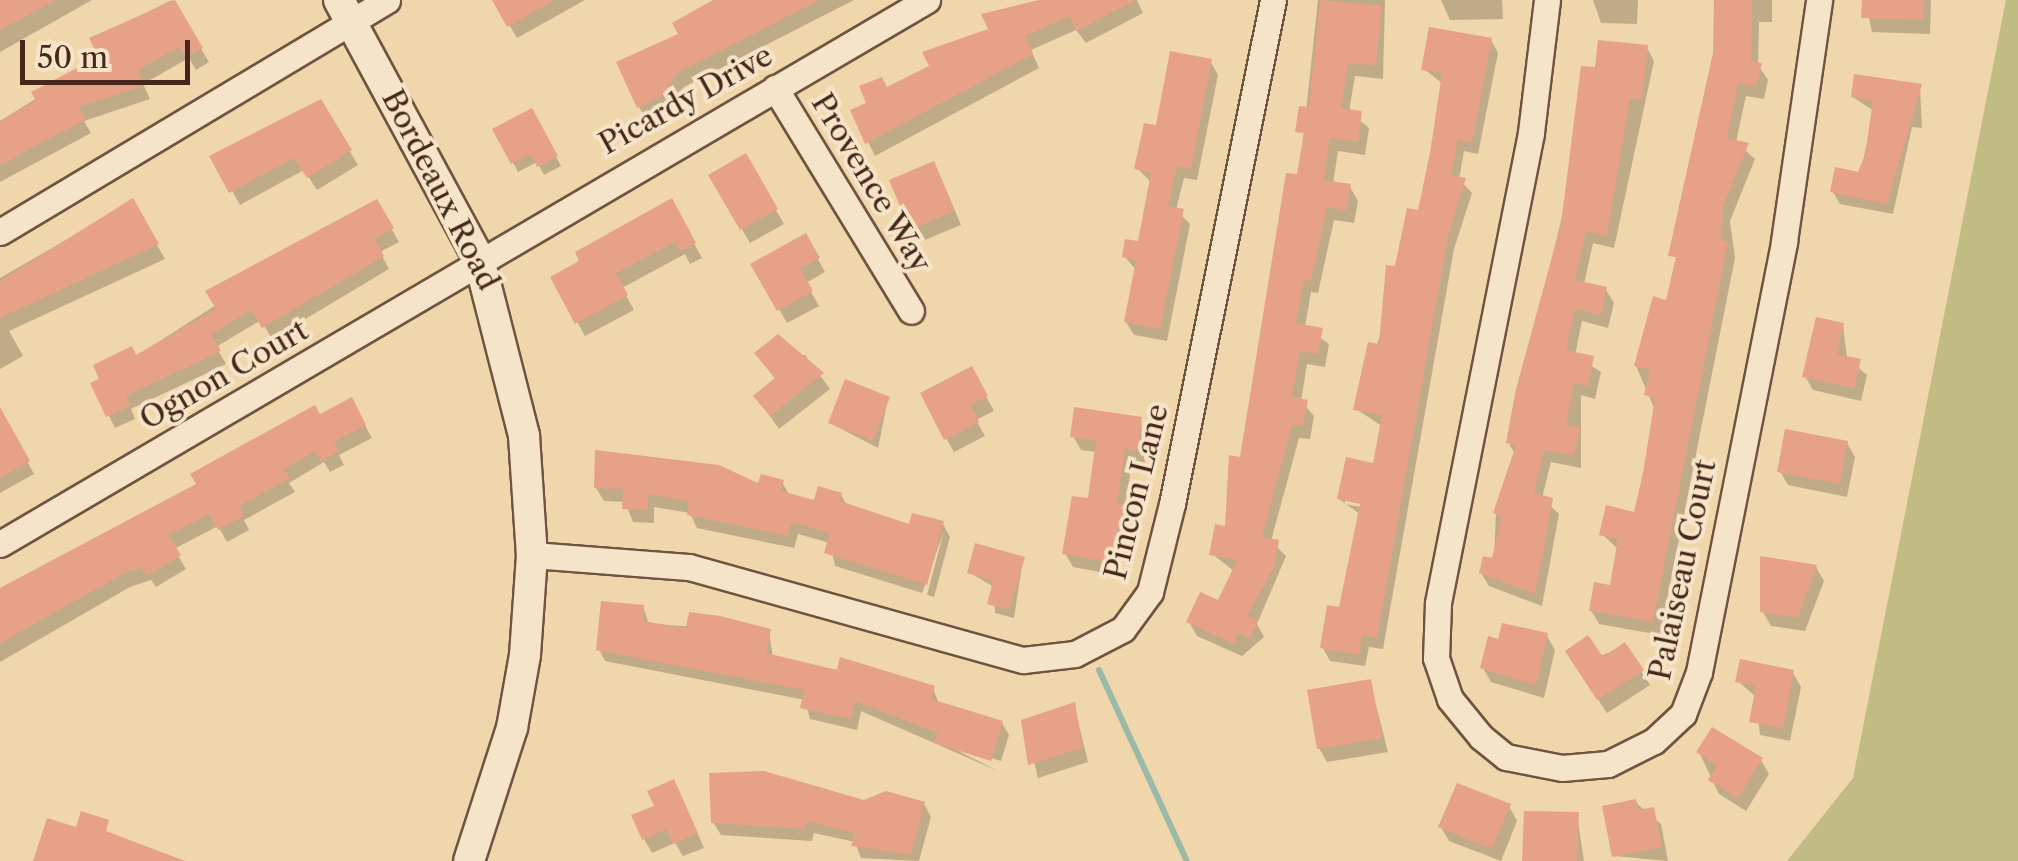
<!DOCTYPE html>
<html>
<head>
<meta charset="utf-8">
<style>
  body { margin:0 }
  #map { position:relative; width:2018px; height:861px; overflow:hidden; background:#efd6ab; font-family:"Libre Caslon Text",serif }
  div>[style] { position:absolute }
  .green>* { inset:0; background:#c1bc83 }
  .shadow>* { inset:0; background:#0003 }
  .stream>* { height:6px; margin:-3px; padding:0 3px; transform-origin:3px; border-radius:3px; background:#9ab9a9 }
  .building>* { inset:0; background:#e7a186 }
  .roads { filter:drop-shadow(2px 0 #705340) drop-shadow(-2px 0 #705340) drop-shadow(0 2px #705340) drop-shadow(0 -2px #705340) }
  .minor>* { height:25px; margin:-12.5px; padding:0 12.5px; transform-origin:12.5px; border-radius:12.5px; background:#f5e4c8 }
  .tertiary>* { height:30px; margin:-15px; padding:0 15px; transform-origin:15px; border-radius:15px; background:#f5e4c8 }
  span { translate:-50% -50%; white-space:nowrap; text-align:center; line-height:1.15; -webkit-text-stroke:8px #f5e4c8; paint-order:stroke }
  .street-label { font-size:30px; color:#45271c }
  .scale { position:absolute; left:20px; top:40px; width:170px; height:45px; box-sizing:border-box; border:5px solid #45271c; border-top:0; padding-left:12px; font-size:30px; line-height:35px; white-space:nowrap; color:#45271c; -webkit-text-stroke:8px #f5e4c8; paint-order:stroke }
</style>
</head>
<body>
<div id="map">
  <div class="green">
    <div style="clip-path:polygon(2006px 0,2018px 0,2018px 861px,1787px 861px,1853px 778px)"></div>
  </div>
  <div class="shadow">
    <div style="clip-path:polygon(0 0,92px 0,0 52px)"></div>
    <div style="clip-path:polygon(172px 0,209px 62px,196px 70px,189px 58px,143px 84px,150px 99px,84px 121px,91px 133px,0 182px,0 121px,101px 58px,92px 39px)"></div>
    <div style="clip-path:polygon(495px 0,585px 0,517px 38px)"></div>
    <div style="clip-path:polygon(718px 0,854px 0,684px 87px,647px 121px,639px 107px,682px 35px)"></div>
    <div style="clip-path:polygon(1045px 0,1137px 0,1143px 13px,1086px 43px,1076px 30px,1031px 50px,1039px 68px,875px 156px,853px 111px,991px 30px,985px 16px)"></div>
    <div style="clip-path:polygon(1318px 0,1385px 0,1383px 79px,1355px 76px,1349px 112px,1369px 128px,1365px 155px,1338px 151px,1333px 184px,1350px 187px,1358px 201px,1354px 223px,1334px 220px,1318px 293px,1311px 292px,1305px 327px,1329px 344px,1325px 367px,1307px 364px,1301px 401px,1314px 416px,1310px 439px,1299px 438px,1271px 541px,1286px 556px,1257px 624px,1264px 637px,1242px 656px,1197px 636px,1189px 622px,1220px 603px,1234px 571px,1212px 554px,1227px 529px,1299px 177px)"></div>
    <div style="clip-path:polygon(1441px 0,1502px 0,1503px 19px,1450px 20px)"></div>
    <div style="clip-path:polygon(1593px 0,1638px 0,1637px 24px,1601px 23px)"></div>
    <div style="clip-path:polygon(1717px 0,1772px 0,1772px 22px,1759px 22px,1758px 65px,1768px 80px,1764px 99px,1746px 96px,1736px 142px,1755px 159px,1730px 221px,1735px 258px,1660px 635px,1599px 624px,1591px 610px,1612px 588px,1619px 550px,1602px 534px,1636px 515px,1655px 410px,1636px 366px,1668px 303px,1715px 53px)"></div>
    <div style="clip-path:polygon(1865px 0,1931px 0,1930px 34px,1872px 32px)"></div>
    <div style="clip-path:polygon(evenodd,1491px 40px,1498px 53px,1478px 154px,1464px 151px,1459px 179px,1472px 193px,1454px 249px,1383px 649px,1369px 647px,1365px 666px,1330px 661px,1323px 648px,1341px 610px,1361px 515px,1339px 499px,1375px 466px,1382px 426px,1356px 409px,1420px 213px,1443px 84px,1424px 69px,1491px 40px,1345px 498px,1373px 505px,1372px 509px,1345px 504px,1345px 498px)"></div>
    <div style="clip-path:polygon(1647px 48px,1654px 61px,1614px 248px,1593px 243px,1584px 284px,1606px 290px,1614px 303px,1608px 328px,1582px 321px,1575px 355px,1601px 372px,1595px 399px,1581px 395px,1581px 468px,1551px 462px,1542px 498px,1559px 514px,1542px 606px,1489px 586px,1481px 573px,1494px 561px,1496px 513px,1515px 454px,1508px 442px,1597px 70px)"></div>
    <div style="clip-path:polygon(1210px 61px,1218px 75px,1197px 180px,1184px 178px,1176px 210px,1190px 224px,1167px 341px,1134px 335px,1126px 322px,1136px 270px,1125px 257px,1140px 244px,1152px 183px,1137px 168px)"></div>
    <div style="clip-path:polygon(1920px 86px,1922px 128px,1912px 127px,1893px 214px,1840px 204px,1833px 192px,1860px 175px,1874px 111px,1853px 97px)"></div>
    <div style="clip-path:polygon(320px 102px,358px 165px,317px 190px,304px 170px,240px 205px,213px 157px)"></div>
    <div style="clip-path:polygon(531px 111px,561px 166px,544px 175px,537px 162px,518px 172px,496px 130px)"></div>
    <div style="clip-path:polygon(745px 156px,784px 224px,750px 243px,711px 176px)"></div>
    <div style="clip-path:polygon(941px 178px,961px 225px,920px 242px,912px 228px)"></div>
    <div style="clip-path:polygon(671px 201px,702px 258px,690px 264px,685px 254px,622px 288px,634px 310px,585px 336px,553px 278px)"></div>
    <div style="clip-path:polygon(132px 202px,165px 259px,9px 331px,23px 356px,0 369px,0 278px)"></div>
    <div style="clip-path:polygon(376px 202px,399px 242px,380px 252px,389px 269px,272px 339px,261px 320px,216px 347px,226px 364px,131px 409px,135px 419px,115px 428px,93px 384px)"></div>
    <div style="clip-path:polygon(805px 236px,825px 272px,806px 283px,819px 306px,787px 323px,754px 265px)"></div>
    <div style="clip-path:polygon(1843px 325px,1847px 358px,1867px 375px,1861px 401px,1813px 390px,1805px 376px)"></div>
    <div style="clip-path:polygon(757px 354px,805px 355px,830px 389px,779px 429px,756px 396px,776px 380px)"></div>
    <div style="clip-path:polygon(971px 369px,994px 411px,976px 420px,985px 436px,954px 452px,946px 438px)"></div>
    <div style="clip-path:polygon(888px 399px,878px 448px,830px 423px)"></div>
    <div style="clip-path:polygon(351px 400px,372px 438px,339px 455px,344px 465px,330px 472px,324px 462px,289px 483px,295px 492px,244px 520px,249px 530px,227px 542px,218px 526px,174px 549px,186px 569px,156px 587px,151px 580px,130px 587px,0 662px,0 592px)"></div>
    <div style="clip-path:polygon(1141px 420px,1145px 464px,1132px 462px,1125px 509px,1132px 521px,1116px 575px,1073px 567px,1065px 553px,1090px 501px,1097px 452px,1081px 450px,1073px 436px)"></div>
    <div style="clip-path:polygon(11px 432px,34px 474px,0 493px,0 438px)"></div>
    <div style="clip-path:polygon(1847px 443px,1855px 457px,1847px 497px,1788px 485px,1780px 471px)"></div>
    <div style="clip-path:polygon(782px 482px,790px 496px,815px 503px,841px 495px,847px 506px,911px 527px,943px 524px,950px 537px,934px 597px,927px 595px,944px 531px,922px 593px,835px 566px,830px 543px,798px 534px,794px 548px,697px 528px,690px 513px,654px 507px,654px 523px,633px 522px,625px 502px,604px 501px,596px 488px)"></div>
    <div style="clip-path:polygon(1023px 559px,1014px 618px,995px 613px,994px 587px,970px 573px)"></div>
    <div style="clip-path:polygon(1816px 567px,1824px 581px,1805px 631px,1771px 626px,1763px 612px)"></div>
    <div style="clip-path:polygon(643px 607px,649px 624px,769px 631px,773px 658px,933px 688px,939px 704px,1002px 723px,1009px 735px,1001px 761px,943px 743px,998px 771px,861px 711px,857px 730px,810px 719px,805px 700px,605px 661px,599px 649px)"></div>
    <div style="clip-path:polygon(1547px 636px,1555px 650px,1544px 698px,1491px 682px,1483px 668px,1500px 642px)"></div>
    <div style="clip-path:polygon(1625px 646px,1650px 685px,1607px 713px,1576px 666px)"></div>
    <div style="clip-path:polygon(1793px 673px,1801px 687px,1790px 741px,1760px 735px,1756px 697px,1738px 681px)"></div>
    <div style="clip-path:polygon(1370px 682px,1388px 752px,1327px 762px,1319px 748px)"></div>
    <div style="clip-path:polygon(1074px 705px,1088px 762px,1038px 778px,1024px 722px)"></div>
    <div style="clip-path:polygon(1699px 752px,1761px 760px,1769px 774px,1746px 811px,1719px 794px)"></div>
    <div style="clip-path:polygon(681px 796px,704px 848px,683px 856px,675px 843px,652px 853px,644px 839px)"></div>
    <div style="clip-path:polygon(1635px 802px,1661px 824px,1668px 861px,1614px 856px)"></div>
    <div style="clip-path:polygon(864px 803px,924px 804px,931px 817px,919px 861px,861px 858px,855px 842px,814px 833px,812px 841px,721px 835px,713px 822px)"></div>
    <div style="clip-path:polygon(1509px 806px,1517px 821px,1501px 861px,1449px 841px,1441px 827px)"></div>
    <div style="clip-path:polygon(1577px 815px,1584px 861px,1525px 861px)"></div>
  </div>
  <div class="stream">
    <div style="left:1099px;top:670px;width:210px;rotate:65.3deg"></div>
  </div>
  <div class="building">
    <div style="clip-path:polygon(0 0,56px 0,0 30px)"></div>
    <div style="clip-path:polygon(175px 0,203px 48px,186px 58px,179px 47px,138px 70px,145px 85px,79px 107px,86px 119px,0 165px,0 121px,36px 101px,31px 92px,98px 57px,89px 38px)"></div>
    <div style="clip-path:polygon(492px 0,555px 0,507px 27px)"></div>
    <div style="clip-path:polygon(713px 0,820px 0,677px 73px,661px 97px,637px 108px,616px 62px,678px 34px,672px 23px)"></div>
    <div style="clip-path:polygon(1039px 0,1136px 0,1076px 31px,1070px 16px,1025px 36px,1033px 54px,865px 144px,850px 110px,866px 103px,859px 86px,882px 77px,887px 87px,929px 66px,922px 52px,988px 29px,981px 14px)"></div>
    <div style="clip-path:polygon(1320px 0,1382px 6px,1376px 66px,1348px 63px,1341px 108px,1362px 111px,1358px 142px,1330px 138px,1324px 180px,1351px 184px,1347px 210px,1327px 207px,1311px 281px,1304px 279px,1296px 323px,1323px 328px,1318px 354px,1300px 351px,1292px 397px,1308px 400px,1303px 426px,1292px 425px,1262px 537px,1279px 540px,1274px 567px,1247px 616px,1258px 621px,1250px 639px,1238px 633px,1234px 644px,1186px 622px,1200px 592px,1218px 600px,1237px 560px,1209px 555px,1215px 524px,1225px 526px,1229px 455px,1240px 457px,1286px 173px,1297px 174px,1304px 133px,1295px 132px,1299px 106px,1309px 107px)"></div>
    <div style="clip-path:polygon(1714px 0,1752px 0,1751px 61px,1762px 63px,1756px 86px,1738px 83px,1727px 138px,1749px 143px,1723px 206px,1721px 240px,1728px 242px,1653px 622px,1589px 611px,1594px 582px,1610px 585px,1618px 539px,1599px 535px,1606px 505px,1634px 512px,1643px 473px,1655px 398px,1644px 395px,1650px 370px,1634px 366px,1653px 296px,1666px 300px,1676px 257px,1668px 256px,1713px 53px)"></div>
    <div style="clip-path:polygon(1862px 0,1924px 0,1923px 20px,1861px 18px)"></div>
    <div style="clip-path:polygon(1429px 27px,1492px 38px,1472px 143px,1458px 140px,1451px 175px,1466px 178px,1448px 236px,1377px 638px,1362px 635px,1359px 655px,1320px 648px,1327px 605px,1339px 607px,1360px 504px,1337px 499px,1346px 457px,1373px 463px,1382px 415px,1353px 410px,1368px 342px,1379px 344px,1386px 265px,1395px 266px,1407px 208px,1418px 210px,1430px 153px,1442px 73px,1421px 70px)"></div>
    <div style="clip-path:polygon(1598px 40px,1648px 45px,1642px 99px,1630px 98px,1607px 236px,1586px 231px,1575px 280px,1607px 287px,1601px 315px,1575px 309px,1566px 350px,1594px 356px,1588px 386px,1574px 383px,1566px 425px,1580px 427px,1574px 456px,1544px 450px,1534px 493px,1553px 498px,1535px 594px,1479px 573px,1483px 556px,1492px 558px,1502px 516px,1493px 513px,1516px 445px,1506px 443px,1516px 389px,1561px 224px,1581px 66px,1595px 67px)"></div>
    <div style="clip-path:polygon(1170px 51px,1212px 59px,1191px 169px,1177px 166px,1168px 206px,1184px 209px,1160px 329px,1124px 322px,1136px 260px,1122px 257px,1125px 239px,1138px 241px,1151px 173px,1134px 169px,1144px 123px,1156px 125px)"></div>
    <div style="clip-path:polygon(1854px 74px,1922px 84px,1887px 204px,1830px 192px,1835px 167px,1858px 172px,1865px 155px,1873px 101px,1851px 97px)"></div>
    <div style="clip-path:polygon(321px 99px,352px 150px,307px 178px,294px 158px,229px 193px,209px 156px)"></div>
    <div style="clip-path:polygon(532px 108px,558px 156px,537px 167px,531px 154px,511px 164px,492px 129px)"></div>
    <div style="clip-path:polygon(746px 153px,778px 209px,740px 230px,708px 175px)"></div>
    <div style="clip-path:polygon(934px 161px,955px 211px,910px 230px,889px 180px)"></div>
    <div style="clip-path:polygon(133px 198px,159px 244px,0 318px,0 281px)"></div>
    <div style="clip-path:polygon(672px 198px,696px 243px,680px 251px,675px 242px,616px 273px,628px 295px,575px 324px,550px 277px,579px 261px,575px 252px)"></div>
    <div style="clip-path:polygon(377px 199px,394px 228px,375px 239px,384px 256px,262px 328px,251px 310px,211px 334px,221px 351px,126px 396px,130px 406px,106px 417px,90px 383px,99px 379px,93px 365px,132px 346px,136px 355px,216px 309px,205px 291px)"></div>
    <div style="clip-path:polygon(806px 233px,820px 258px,800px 268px,813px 291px,777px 311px,750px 264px)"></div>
    <div style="clip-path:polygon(1816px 317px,1844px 323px,1837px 354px,1861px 359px,1854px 388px,1802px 377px)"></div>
    <div style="clip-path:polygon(778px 334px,824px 373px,770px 416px,753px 396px,775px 378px,754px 353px)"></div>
    <div style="clip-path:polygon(972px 366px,988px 396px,971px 405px,979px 422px,944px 440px,920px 393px)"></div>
    <div style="clip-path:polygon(845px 379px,890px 397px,873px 441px,828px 423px)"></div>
    <div style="clip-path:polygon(352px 397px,366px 425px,334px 441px,339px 451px,321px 461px,315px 451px,284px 469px,290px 478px,239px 506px,244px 516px,218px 530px,209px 514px,168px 535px,181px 555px,147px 576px,141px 568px,123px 574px,0 643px,0 588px,196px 484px,190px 474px,304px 411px,315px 405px,320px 414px)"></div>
    <div style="clip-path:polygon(0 407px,30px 461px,0 478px)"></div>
    <div style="clip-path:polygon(1074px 407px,1142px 417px,1138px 451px,1125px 449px,1117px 504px,1126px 505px,1108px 562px,1062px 554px,1072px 496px,1088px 498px,1096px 440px,1070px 437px)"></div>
    <div style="clip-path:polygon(1785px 429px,1848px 441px,1840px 484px,1777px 472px)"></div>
    <div style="clip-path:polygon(595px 450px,719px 465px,758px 483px,761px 474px,784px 480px,781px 491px,814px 500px,818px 486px,842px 493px,840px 501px,909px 524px,912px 513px,944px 521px,927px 585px,824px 553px,830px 533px,791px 522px,788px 536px,687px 515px,689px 501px,648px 494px,648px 510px,622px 509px,623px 489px,594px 488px)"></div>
    <div style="clip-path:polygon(975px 543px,1025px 557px,1009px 610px,987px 604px,993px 581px,967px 573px)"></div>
    <div style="clip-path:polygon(1760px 556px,1817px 565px,1798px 618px,1760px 612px)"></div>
    <div style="clip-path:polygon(601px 601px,644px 605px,643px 621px,686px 628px,689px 612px,720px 616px,771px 629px,766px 653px,837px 670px,840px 657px,935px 686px,931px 699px,1003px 721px,991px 761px,934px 743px,938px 733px,855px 701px,851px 719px,800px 708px,804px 690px,596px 650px)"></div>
    <div style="clip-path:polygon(1502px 623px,1548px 633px,1536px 685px,1480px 668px,1488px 636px,1498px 639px)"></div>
    <div style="clip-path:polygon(1588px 635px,1603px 657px,1625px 642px,1644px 670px,1597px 700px,1565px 651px)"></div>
    <div style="clip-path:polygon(1740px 659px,1794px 670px,1783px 728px,1749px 722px,1756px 686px,1735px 682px)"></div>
    <div style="clip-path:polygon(1371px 679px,1382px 738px,1317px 749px,1307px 690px)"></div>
    <div style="clip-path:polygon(1075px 702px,1082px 748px,1028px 765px,1021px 720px)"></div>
    <div style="clip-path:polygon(1712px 727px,1763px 758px,1738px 798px,1708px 780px,1717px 765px,1696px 752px)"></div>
    <div style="clip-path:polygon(764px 771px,864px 800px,886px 791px,925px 802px,911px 855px,851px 846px,855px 833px,807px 821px,806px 829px,711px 823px,709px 773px)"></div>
    <div style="clip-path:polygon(674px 779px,698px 833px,673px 844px,667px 829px,642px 840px,631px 815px,654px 806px,647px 791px)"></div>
    <div style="clip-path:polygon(1457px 783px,1511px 804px,1492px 849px,1438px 827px)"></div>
    <div style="clip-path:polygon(1636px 799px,1638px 810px,1654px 807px,1662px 847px,1612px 857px,1602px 806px)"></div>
    <div style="clip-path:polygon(81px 811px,109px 820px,106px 831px,185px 861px,33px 861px,47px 818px,76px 827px)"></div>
    <div style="clip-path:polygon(1524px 811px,1579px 812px,1577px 861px,1522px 861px)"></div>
  </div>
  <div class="roads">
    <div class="minor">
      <div style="left:1547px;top:0;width:134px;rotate:96.9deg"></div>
      <div style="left:1531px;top:133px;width:480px;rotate:101.2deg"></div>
      <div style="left:1438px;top:604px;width:54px;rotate:92.1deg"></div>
      <div style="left:1436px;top:658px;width:43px;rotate:71.1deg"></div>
      <div style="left:1450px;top:699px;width:49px;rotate:50.8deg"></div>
      <div style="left:1481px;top:737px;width:32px;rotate:39deg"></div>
      <div style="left:1506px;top:757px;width:57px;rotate:11.1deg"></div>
      <div style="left:1562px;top:768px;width:46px;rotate:-5deg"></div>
      <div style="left:1608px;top:764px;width:51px;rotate:-26.6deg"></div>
      <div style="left:1654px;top:741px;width:40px;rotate:-43deg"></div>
      <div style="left:1683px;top:714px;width:45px;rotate:-69.1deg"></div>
      <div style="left:1699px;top:672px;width:439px;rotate:-78.8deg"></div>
      <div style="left:1784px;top:241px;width:244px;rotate:-81.7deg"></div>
      <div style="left:775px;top:88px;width:261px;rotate:58.6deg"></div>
      <div style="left:0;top:232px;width:451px;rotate:-30.9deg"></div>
      <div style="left:0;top:544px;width:1075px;rotate:-30.41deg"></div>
      <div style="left:532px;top:555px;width:157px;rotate:4.4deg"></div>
      <div style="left:689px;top:567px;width:347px;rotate:15.6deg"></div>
      <div style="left:1023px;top:660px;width:52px;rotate:-6.6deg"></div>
      <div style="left:1075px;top:654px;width:54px;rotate:-27.5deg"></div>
      <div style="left:1123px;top:629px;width:46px;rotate:-53.9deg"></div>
      <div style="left:1150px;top:592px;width:91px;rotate:-76deg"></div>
      <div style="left:1172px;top:504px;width:514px;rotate:-78.67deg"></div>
    </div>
    <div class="tertiary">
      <div style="left:339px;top:0;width:294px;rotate:61.6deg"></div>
      <div style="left:479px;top:259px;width:183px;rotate:75.7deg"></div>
      <div style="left:524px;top:436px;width:119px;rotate:86.2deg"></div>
      <div style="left:532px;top:555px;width:100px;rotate:94deg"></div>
      <div style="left:525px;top:655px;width:74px;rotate:100.1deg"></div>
      <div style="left:512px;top:728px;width:140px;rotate:107.9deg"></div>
    </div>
  </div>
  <div class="street-label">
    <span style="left:686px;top:100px;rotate:-29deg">Picardy Drive</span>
    <span style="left:871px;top:183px;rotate:59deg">Provence Way</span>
    <span style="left:440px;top:190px;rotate:63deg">Bordeaux Road</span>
    <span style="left:224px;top:375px;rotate:-30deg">Ognon Court</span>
    <span style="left:1137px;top:492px;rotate:-76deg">Pincon Lane</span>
    <span style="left:1683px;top:570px;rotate:-78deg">Palaiseau Court</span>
  </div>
  <div class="scale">50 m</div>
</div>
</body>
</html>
